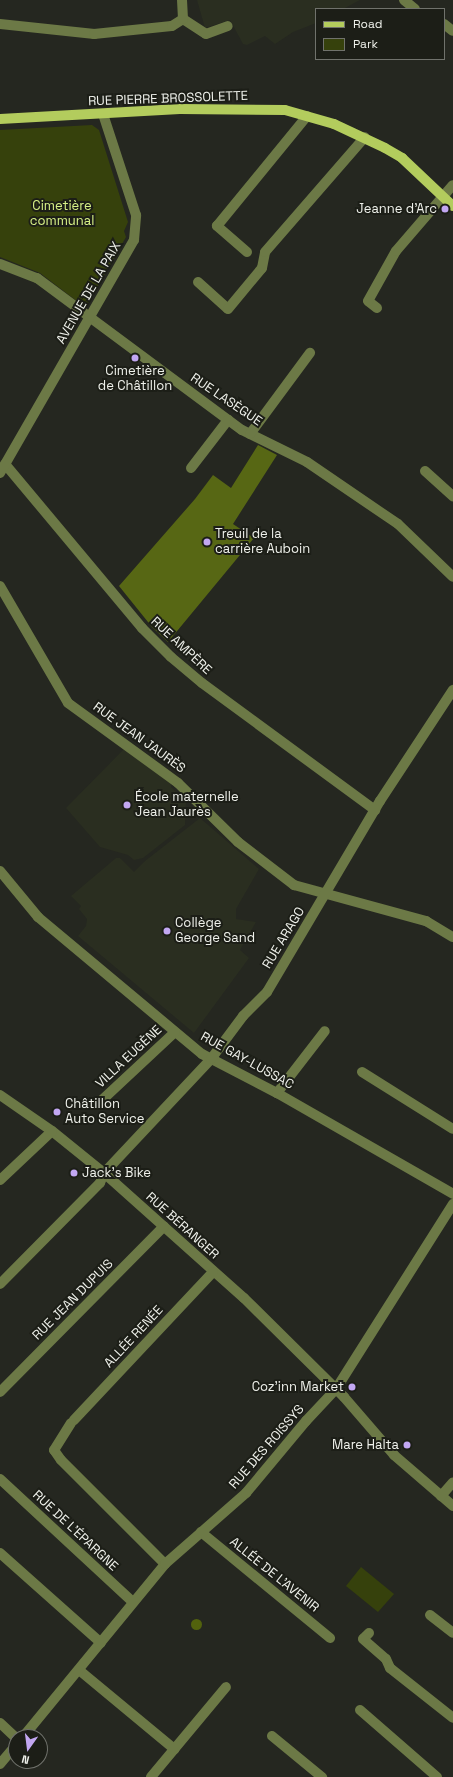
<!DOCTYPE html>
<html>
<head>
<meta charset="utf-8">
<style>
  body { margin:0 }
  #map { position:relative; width:453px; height:1777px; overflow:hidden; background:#252720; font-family:"Space Grotesk",sans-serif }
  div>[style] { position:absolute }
  .built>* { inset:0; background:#2a2e20 }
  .green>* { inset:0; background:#36410c }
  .forest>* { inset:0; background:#576714 }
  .water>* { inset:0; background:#52620d }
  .round { border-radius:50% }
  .minor>* { height:10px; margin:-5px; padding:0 5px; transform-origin:5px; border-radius:5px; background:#6c7946 }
  .major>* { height:10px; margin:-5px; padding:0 5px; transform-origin:5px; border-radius:5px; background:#b3cc5d }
  .dots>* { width:11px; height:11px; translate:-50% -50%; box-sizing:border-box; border:2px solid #1c1e17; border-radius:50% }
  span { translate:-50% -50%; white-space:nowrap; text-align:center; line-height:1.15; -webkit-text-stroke:4px #1c1e17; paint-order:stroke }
  .street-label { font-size:13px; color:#eff1eb }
  .park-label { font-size:13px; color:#d8f287 }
  .poi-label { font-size:13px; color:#eff1eb }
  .right { translate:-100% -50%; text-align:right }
  .left { translate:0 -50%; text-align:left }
  .legend { position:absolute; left:315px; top:8px; width:130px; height:52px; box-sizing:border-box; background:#1c1e17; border:1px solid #70726c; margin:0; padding:5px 7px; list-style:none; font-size:12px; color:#eff1eb }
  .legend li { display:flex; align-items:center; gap:8px; height:20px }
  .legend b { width:20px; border:1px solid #70726c }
  .north { position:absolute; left:8px; top:1729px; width:40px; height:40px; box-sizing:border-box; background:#1c1e17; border:1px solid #70726c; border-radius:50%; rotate:194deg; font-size:11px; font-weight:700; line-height:16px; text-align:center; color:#eff1eb }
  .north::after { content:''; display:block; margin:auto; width:14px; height:18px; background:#c2a7f2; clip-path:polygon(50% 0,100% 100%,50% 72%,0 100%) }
</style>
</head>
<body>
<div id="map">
  <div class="built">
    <div style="clip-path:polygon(197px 0,360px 0,343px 9px,316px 9px,316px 23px,293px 32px,275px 44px,265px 36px,247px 45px,243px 44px,230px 20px,205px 28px)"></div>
    <div style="clip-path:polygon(124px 749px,171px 783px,171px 787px,186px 802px,185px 825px,143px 858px,134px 860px,128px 855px,100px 847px,66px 808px)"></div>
    <div style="clip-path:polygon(200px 818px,259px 869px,236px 909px,236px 919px,256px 922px,240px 950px,249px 958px,194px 1033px,78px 936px,86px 926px,87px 919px,79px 909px,81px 906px,71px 896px,116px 858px,120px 858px,134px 872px,145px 861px)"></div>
  </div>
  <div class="green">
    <div style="clip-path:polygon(92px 125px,99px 130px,128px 222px,124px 231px,126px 237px,88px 303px,82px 305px,40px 273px,0 257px,0 130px)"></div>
    <div style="clip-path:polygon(361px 1567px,394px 1594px,378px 1612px,346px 1586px)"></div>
  </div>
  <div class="forest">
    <div style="clip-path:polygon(258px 445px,277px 455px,233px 524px,254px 538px,168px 642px,152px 627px,119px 586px,195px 499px,213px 475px,231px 488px)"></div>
  </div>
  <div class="water">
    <div class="round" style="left:190.5px;top:1618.5px;width:11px;height:11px"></div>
  </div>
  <div class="minor">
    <div style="left:404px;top:0;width:14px;rotate:39deg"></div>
    <div style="left:183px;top:19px;width:27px;rotate:33deg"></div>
    <div style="left:206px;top:34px;width:23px;rotate:-20deg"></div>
    <div style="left:0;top:24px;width:95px;rotate:6.1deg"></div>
    <div style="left:94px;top:34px;width:78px;rotate:-5.9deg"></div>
    <div style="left:172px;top:26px;width:13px;rotate:-32deg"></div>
    <div style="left:183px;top:19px;width:19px;rotate:-93deg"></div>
    <div style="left:444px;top:24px;width:11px;rotate:38deg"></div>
    <div style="left:247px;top:252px;width:40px;rotate:-139deg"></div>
    <div style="left:217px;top:226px;width:142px;rotate:-50.7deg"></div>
    <div style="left:0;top:264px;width:40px;rotate:21deg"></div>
    <div style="left:37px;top:278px;width:255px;rotate:36.6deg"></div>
    <div style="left:242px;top:430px;width:72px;rotate:26.2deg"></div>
    <div style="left:307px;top:462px;width:110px;rotate:34.3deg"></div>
    <div style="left:398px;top:524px;width:76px;rotate:43.9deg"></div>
    <div style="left:198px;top:282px;width:40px;rotate:42deg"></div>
    <div style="left:228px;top:309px;width:53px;rotate:-50.3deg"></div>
    <div style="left:262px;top:268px;width:16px;rotate:-79deg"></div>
    <div style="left:265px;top:252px;width:152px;rotate:-49deg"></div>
    <div style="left:377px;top:308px;width:11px;rotate:-142deg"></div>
    <div style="left:368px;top:301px;width:57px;rotate:-60.8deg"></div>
    <div style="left:396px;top:251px;width:87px;rotate:-49.2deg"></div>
    <div style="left:250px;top:434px;width:101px;rotate:-53.5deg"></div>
    <div style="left:5px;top:464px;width:214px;rotate:50.1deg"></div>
    <div style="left:142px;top:628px;width:41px;rotate:45deg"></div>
    <div style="left:171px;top:657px;width:40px;rotate:40deg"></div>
    <div style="left:202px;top:683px;width:215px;rotate:36.3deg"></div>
    <div style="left:191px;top:468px;width:61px;rotate:-52.4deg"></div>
    <div style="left:425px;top:471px;width:38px;rotate:42deg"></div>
    <div style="left:0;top:473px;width:269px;rotate:-60.1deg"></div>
    <div style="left:134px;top:240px;width:25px;rotate:-85deg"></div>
    <div style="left:136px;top:215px;width:106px;rotate:-108.1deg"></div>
    <div style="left:0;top:586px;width:135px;rotate:59.8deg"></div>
    <div style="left:68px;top:703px;width:136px;rotate:36deg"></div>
    <div style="left:178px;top:783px;width:84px;rotate:44.5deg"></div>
    <div style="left:238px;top:842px;width:71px;rotate:37.5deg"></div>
    <div style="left:294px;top:885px;width:137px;rotate:15.3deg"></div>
    <div style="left:426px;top:921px;width:31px;rotate:31deg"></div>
    <div style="left:0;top:871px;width:60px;rotate:50.4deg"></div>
    <div style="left:38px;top:917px;width:214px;rotate:39.9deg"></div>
    <div style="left:202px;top:1054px;width:85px;rotate:27.5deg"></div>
    <div style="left:277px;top:1093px;width:203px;rotate:29.8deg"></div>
    <div style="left:362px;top:1072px;width:107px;rotate:32.1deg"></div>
    <div style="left:277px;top:1093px;width:78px;rotate:-52.3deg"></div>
    <div style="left:0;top:1095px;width:63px;rotate:34.7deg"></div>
    <div style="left:52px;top:1131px;width:67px;rotate:38.9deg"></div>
    <div style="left:104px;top:1173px;width:188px;rotate:41.8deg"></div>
    <div style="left:244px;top:1298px;width:141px;rotate:44.7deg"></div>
    <div style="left:344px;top:1397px;width:77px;rotate:49.2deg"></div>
    <div style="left:394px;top:1455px;width:78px;rotate:40.8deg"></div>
    <div style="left:101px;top:1101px;width:101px;rotate:-43deg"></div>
    <div style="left:0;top:1180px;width:71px;rotate:-43.3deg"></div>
    <div style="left:0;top:1284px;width:142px;rotate:-45.3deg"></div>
    <div style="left:100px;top:1183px;width:11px;rotate:-68deg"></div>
    <div style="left:104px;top:1173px;width:156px;rotate:-46.8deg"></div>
    <div style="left:211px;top:1059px;width:54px;rotate:-53.3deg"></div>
    <div style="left:243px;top:1016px;width:34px;rotate:-45deg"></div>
    <div style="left:267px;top:992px;width:222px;rotate:-59.4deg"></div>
    <div style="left:380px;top:801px;width:133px;rotate:-56.7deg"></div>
    <div style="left:0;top:1392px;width:233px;rotate:-45.3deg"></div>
    <div style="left:74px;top:1420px;width:203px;rotate:-46.8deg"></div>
    <div style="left:71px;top:1423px;width:32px;rotate:122deg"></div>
    <div style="left:54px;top:1450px;width:12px;rotate:55deg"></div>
    <div style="left:61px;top:1460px;width:147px;rotate:45deg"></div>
    <div style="left:0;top:1479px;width:181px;rotate:42.8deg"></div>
    <div style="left:441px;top:1496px;width:18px;rotate:-49deg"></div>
    <div style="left:201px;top:1532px;width:167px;rotate:39.4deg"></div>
    <div style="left:0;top:1553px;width:135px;rotate:41.7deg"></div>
    <div style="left:430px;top:1615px;width:29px;rotate:38deg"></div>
    <div style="left:369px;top:1633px;width:8px;rotate:135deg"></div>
    <div style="left:363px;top:1639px;width:30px;rotate:41deg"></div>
    <div style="left:386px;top:1659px;width:10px;rotate:66deg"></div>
    <div style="left:390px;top:1668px;width:80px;rotate:38.4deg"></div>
    <div style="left:79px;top:1670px;width:124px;rotate:39.7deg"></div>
    <div style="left:360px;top:1710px;width:102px;rotate:41deg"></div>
    <div style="left:0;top:1723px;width:22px;rotate:43deg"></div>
    <div style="left:272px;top:1736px;width:65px;rotate:39.4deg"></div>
    <div style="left:23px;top:1737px;width:224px;rotate:-50.6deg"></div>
    <div style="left:165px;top:1564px;width:108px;rotate:-41.2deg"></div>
    <div style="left:246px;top:1493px;width:94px;rotate:-50.2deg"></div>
    <div style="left:306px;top:1421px;width:44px;rotate:-46.8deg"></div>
    <div style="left:336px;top:1389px;width:219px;rotate:-57.7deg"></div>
    <div style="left:0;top:1764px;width:25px;rotate:-50deg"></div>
    <div style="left:151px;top:1777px;width:117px;rotate:-50.2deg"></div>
  </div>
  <div class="major">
    <div style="left:0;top:119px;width:180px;rotate:-3.2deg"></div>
    <div style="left:180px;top:109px;width:105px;rotate:0.5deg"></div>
    <div style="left:285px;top:110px;width:51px;rotate:15.9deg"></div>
    <div style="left:334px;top:124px;width:56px;rotate:25.2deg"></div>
    <div style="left:385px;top:148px;width:20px;rotate:30deg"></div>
    <div style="left:402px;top:158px;width:70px;rotate:43.3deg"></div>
  </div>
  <div class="dots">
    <div style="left:445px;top:209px;background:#c2a7f2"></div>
    <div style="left:135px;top:358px;background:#c2a7f2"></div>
    <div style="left:207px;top:542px;background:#c2a7f2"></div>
    <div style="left:127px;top:805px;background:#c2a7f2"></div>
    <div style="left:167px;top:931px;background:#c2a7f2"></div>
    <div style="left:57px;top:1112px;background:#c2a7f2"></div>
    <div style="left:74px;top:1173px;background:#c2a7f2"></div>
    <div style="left:352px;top:1387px;background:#c2a7f2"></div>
    <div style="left:407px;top:1445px;background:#c2a7f2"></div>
  </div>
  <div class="street-label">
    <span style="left:168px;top:99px;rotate:-2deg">RUE PIERRE BROSSOLETTE</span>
    <span style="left:89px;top:293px;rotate:-60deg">AVENUE DE LA PAIX</span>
    <span style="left:226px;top:400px;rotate:34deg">RUE LASÈGUE</span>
    <span style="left:181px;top:646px;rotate:43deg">RUE AMPÈRE</span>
    <span style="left:139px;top:738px;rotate:36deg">RUE JEAN JAURÈS</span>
    <span style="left:284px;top:938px;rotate:-59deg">RUE ARAGO</span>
    <span style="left:129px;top:1057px;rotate:-43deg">VILLA EUGÈNE</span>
    <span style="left:247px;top:1061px;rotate:29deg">RUE GAY-LUSSAC</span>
    <span style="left:182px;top:1226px;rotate:42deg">RUE BÉRANGER</span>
    <span style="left:73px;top:1300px;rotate:-45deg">RUE JEAN DUPUIS</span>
    <span style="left:134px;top:1337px;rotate:-47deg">ALLÉE RENÉE</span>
    <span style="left:267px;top:1447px;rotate:-49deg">RUE DES ROISSYS</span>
    <span style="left:75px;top:1531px;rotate:43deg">RUE DE L'ÉPARGNE</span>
    <span style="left:274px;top:1575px;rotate:39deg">ALLÉE DE L'AVENIR</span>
  </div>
  <div class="park-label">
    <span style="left:62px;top:214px">Cimetière<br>communal</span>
  </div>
  <div class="poi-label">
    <span class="right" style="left:437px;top:209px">Jeanne d'Arc</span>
    <span style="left:135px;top:379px">Cimetière<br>de Châtillon</span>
    <span class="left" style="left:215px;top:542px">Treuil de la<br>carrière Auboin</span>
    <span class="left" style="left:135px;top:805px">École maternelle<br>Jean Jaurès</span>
    <span class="left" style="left:175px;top:931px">Collège<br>George Sand</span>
    <span class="left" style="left:65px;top:1112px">Châtillon<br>Auto Service</span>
    <span class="left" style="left:82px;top:1173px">Jack's Bike</span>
    <span class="right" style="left:344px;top:1387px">Coz'inn Market</span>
    <span class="right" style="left:399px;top:1445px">Mare Halta</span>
  </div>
  <ul class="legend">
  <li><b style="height:5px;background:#b3cc5d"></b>Road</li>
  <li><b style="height:11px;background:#36410c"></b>Park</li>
  </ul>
  <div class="north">N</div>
</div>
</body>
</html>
